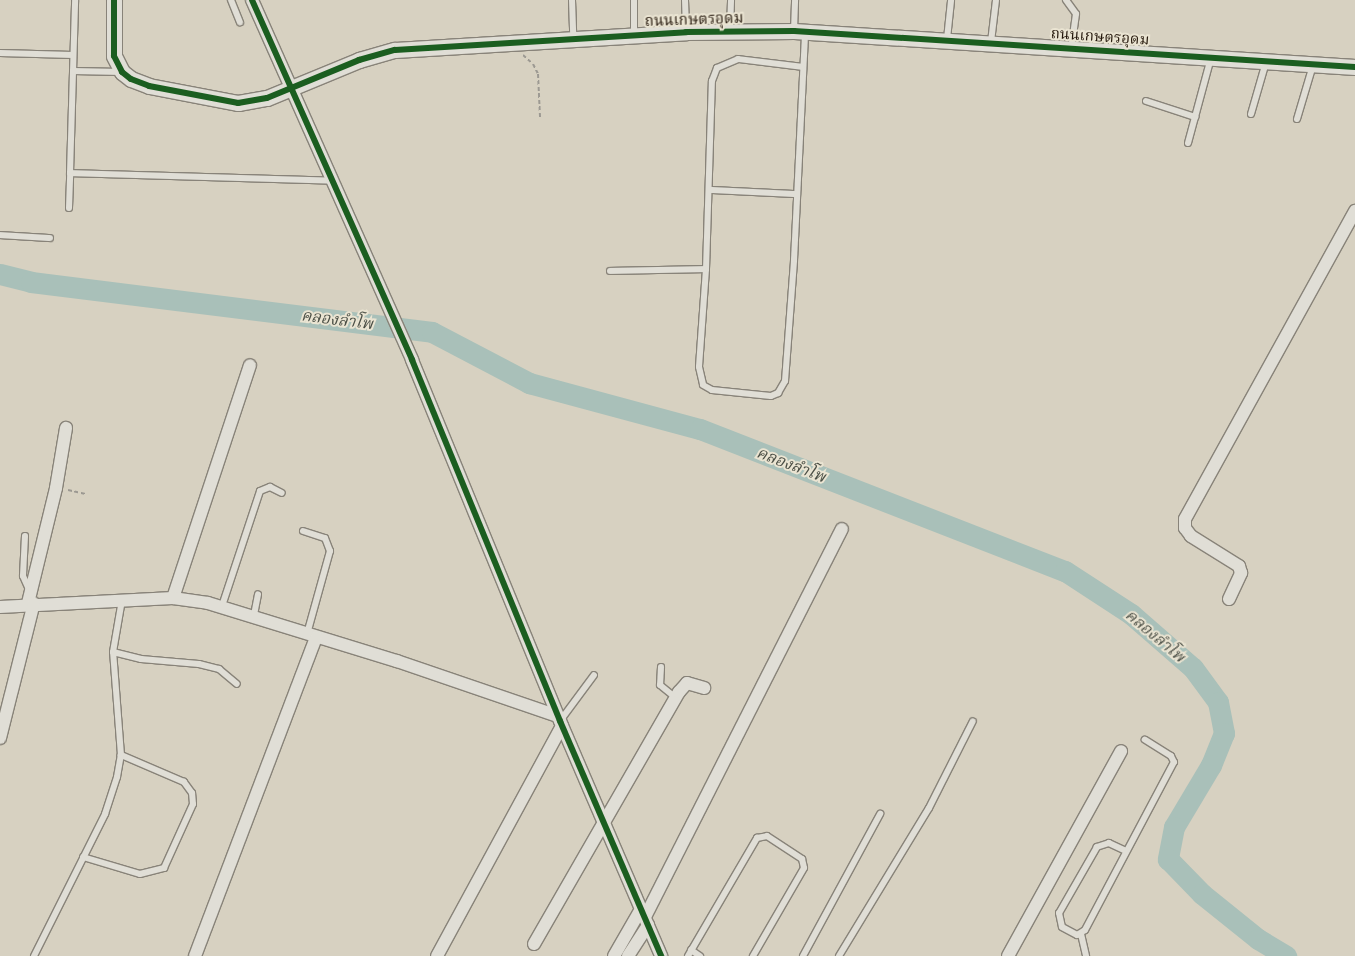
<!DOCTYPE html>
<html>
<head>
<meta charset="utf-8">
<style>
  body { margin:0 }
  #map { position:relative; width:1355px; height:956px; overflow:hidden; background:#d7d1c1; font-family:Alegreya,"Noto Serif Thai",serif }
  div>[style] { position:absolute }
  .river>* { height:21px; margin:-10.5px; padding:0 10.5px; transform-origin:10.5px; border-radius:10.5px; background:#a9c0b9 }
  .path>* { height:2px; margin-top:-1px; transform-origin:0; background:repeating-linear-gradient(90deg,#9c9992 0 4px,transparent 0 6.5px) }
  .roads { filter:drop-shadow(1px 0 #888379) drop-shadow(-1px 0 #888379) drop-shadow(0 1px #888379) drop-shadow(0 -1px #888379) }
  .service>* { height:6px; margin:-3px; padding:0 3px; transform-origin:3px; border-radius:3px; background:#e0ded6 }
  .minor>* { height:12px; margin:-6px; padding:0 6px; transform-origin:6px; border-radius:6px; background:#e0ded6 }
  .tertiary>* { height:15px; margin:-7.5px; padding:0 7.5px; transform-origin:7.5px; border-radius:7.5px; background:#e0ded6 }
  .cycleway>* { height:6px; margin:-3px; padding:0 3px; transform-origin:3px; border-radius:3px; background:#1b5e20 }
  span { translate:-50% -50%; white-space:nowrap; text-align:center; line-height:1.15; -webkit-text-stroke:4px #eae4d2; paint-order:stroke }
  .street-label { font-size:15px; color:#221509 }
  .water-label { font-size:16px; color:#4a4e45; font-style:italic }
</style>
</head>
<body>
<div id="map">
  <div class="river">
    <div style="left:0;top:274px;width:32px;rotate:14deg"></div>
    <div style="left:31px;top:282px;width:404px;rotate:7.1deg"></div>
    <div style="left:432px;top:332px;width:110px;rotate:27.7deg"></div>
    <div style="left:529px;top:383px;width:177px;rotate:15.1deg"></div>
    <div style="left:700px;top:429px;width:392px;rotate:21.3deg"></div>
    <div style="left:1065px;top:571px;width:79px;rotate:33.1deg"></div>
    <div style="left:1131px;top:614px;width:82px;rotate:41.1deg"></div>
    <div style="left:1193px;top:668px;width:42px;rotate:53.7deg"></div>
    <div style="left:1218px;top:702px;width:32px;rotate:79deg"></div>
    <div style="left:1224px;top:733px;width:35px;rotate:112deg"></div>
    <div style="left:1211px;top:765px;width:72px;rotate:120.8deg"></div>
    <div style="left:1174px;top:827px;width:33px;rotate:101deg"></div>
    <div style="left:1168px;top:859px;width:49px;rotate:45.8deg"></div>
    <div style="left:1202px;top:894px;width:72px;rotate:38.8deg"></div>
    <div style="left:1258px;top:939px;width:33px;rotate:31deg"></div>
  </div>
  <div class="path">
    <div style="left:523px;top:55px;width:13px;rotate:42deg"></div>
    <div style="left:533px;top:64px;width:11px;rotate:63deg"></div>
    <div style="left:538px;top:74px;width:43px;rotate:87.3deg"></div>
    <div style="left:68px;top:490px;width:18px;rotate:13deg"></div>
  </div>
  <div class="roads">
    <div class="service">
      <div style="left:231px;top:0;width:24px;rotate:68deg"></div>
      <div style="left:572px;top:0;width:38px;rotate:88deg"></div>
      <div style="left:685px;top:0;width:31px;rotate:88deg"></div>
      <div style="left:1066px;top:0;width:17px;rotate:54deg"></div>
      <div style="left:1076px;top:14px;width:34px;rotate:98deg"></div>
      <div style="left:730px;top:30px;width:30px;rotate:-88deg"></div>
      <div style="left:794px;top:31px;width:31px;rotate:-88deg"></div>
      <div style="left:634px;top:35px;width:35px;rotate:-90deg"></div>
      <div style="left:947px;top:39px;width:39px;rotate:-84deg"></div>
      <div style="left:991px;top:42px;width:42px;rotate:-83.2deg"></div>
      <div style="left:0;top:53px;width:73px;rotate:1.6deg"></div>
      <div style="left:73px;top:71px;width:49px;rotate:1.2deg"></div>
      <div style="left:1146px;top:101px;width:52px;rotate:18.1deg"></div>
      <div style="left:1251px;top:114px;width:54px;rotate:-73.9deg"></div>
      <div style="left:1297px;top:119px;width:56px;rotate:-73.5deg"></div>
      <div style="left:1188px;top:143px;width:88px;rotate:-74.9deg"></div>
      <div style="left:70px;top:173px;width:173px;rotate:-88.3deg"></div>
      <div style="left:710px;top:190px;width:86px;rotate:2.7deg"></div>
      <div style="left:69px;top:208px;width:35px;rotate:-88deg"></div>
      <div style="left:70px;top:173px;width:262px;rotate:1.7deg"></div>
      <div style="left:0;top:235px;width:50px;rotate:3.4deg"></div>
      <div style="left:706px;top:269px;width:98px;rotate:94.1deg"></div>
      <div style="left:699px;top:367px;width:18px;rotate:77deg"></div>
      <div style="left:703px;top:385px;width:10px;rotate:29deg"></div>
      <div style="left:712px;top:390px;width:59px;rotate:5.8deg"></div>
      <div style="left:771px;top:396px;width:8px;rotate:-23deg"></div>
      <div style="left:778px;top:393px;width:14px;rotate:-60deg"></div>
      <div style="left:785px;top:381px;width:121px;rotate:-85.7deg"></div>
      <div style="left:794px;top:260px;width:227px;rotate:-87.2deg"></div>
      <div style="left:610px;top:271px;width:96px;rotate:-1.2deg"></div>
      <div style="left:706px;top:269px;width:188px;rotate:-88.2deg"></div>
      <div style="left:712px;top:81px;width:14px;rotate:-69deg"></div>
      <div style="left:717px;top:68px;width:23px;rotate:-23deg"></div>
      <div style="left:738px;top:59px;width:65px;rotate:7deg"></div>
      <div style="left:303px;top:531px;width:23px;rotate:18deg"></div>
      <div style="left:325px;top:538px;width:14px;rotate:69deg"></div>
      <div style="left:330px;top:551px;width:86px;rotate:105.5deg"></div>
      <div style="left:25px;top:536px;width:40px;rotate:92.9deg"></div>
      <div style="left:23px;top:576px;width:17px;rotate:66deg"></div>
      <div style="left:222px;top:606px;width:121px;rotate:-71.7deg"></div>
      <div style="left:260px;top:491px;width:11px;rotate:-22deg"></div>
      <div style="left:270px;top:487px;width:13px;rotate:27deg"></div>
      <div style="left:254px;top:615px;width:21px;rotate:-79deg"></div>
      <div style="left:113px;top:652px;width:29px;rotate:14deg"></div>
      <div style="left:141px;top:659px;width:58px;rotate:4.9deg"></div>
      <div style="left:199px;top:664px;width:21px;rotate:14deg"></div>
      <div style="left:219px;top:669px;width:23px;rotate:40deg"></div>
      <div style="left:661px;top:667px;width:18px;rotate:93deg"></div>
      <div style="left:660px;top:685px;width:21px;rotate:39deg"></div>
      <div style="left:560px;top:721px;width:57px;rotate:-53.5deg"></div>
      <div style="left:1126px;top:851px;width:19px;rotate:-155deg"></div>
      <div style="left:1109px;top:843px;width:13px;rotate:162deg"></div>
      <div style="left:1097px;top:847px;width:76px;rotate:119.9deg"></div>
      <div style="left:1059px;top:913px;width:14px;rotate:78deg"></div>
      <div style="left:1062px;top:927px;width:17px;rotate:28deg"></div>
      <div style="left:1077px;top:935px;width:9px;rotate:-32deg"></div>
      <div style="left:1085px;top:930px;width:190px;rotate:-62.1deg"></div>
      <div style="left:1174px;top:762px;width:7px;rotate:-117deg"></div>
      <div style="left:1171px;top:756px;width:31px;rotate:-148deg"></div>
      <div style="left:83px;top:857px;width:59px;rotate:16.6deg"></div>
      <div style="left:140px;top:874px;width:25px;rotate:-14deg"></div>
      <div style="left:164px;top:868px;width:70px;rotate:-65.6deg"></div>
      <div style="left:193px;top:804px;width:11px;rotate:-95deg"></div>
      <div style="left:192px;top:793px;width:14px;rotate:-126deg"></div>
      <div style="left:184px;top:782px;width:69px;rotate:-156.8deg"></div>
      <div style="left:1081px;top:934px;width:23px;rotate:77deg"></div>
      <div style="left:691px;top:950px;width:11px;rotate:34deg"></div>
      <div style="left:34px;top:956px;width:159px;rotate:-63.4deg"></div>
      <div style="left:105px;top:814px;width:39px;rotate:-72deg"></div>
      <div style="left:117px;top:777px;width:22px;rotate:-80deg"></div>
      <div style="left:121px;top:755px;width:103px;rotate:-94.4deg"></div>
      <div style="left:113px;top:652px;width:53px;rotate:-80.2deg"></div>
      <div style="left:688px;top:956px;width:137px;rotate:-59.7deg"></div>
      <div style="left:757px;top:838px;width:10px;rotate:-11deg"></div>
      <div style="left:767px;top:836px;width:42px;rotate:33.3deg"></div>
      <div style="left:802px;top:859px;width:9px;rotate:77deg"></div>
      <div style="left:804px;top:868px;width:102px;rotate:120.1deg"></div>
      <div style="left:803px;top:956px;width:162px;rotate:-61.5deg"></div>
      <div style="left:839px;top:956px;width:173px;rotate:-58.7deg"></div>
      <div style="left:929px;top:808px;width:97px;rotate:-63.2deg"></div>
    </div>
    <div class="minor">
      <div style="left:252px;top:0;width:394px;rotate:66deg"></div>
      <div style="left:412px;top:360px;width:390px;rotate:67.7deg"></div>
      <div style="left:560px;top:721px;width:256px;rotate:66.7deg"></div>
      <div style="left:173px;top:598px;width:245px;rotate:-71.7deg"></div>
      <div style="left:1229px;top:599px;width:29px;rotate:-65deg"></div>
      <div style="left:1241px;top:573px;width:7px;rotate:-106deg"></div>
      <div style="left:1239px;top:566px;width:57px;rotate:-148deg"></div>
      <div style="left:1191px;top:536px;width:10px;rotate:-127deg"></div>
      <div style="left:1185px;top:528px;width:9px;rotate:-90deg"></div>
      <div style="left:1185px;top:519px;width:352px;rotate:-61.1deg"></div>
      <div style="left:28px;top:603px;width:118px;rotate:-76.3deg"></div>
      <div style="left:56px;top:488px;width:61px;rotate:-80.5deg"></div>
      <div style="left:0;top:607px;width:173px;rotate:-3deg"></div>
      <div style="left:173px;top:598px;width:35px;rotate:8deg"></div>
      <div style="left:208px;top:603px;width:198px;rotate:17.1deg"></div>
      <div style="left:397px;top:661px;width:170px;rotate:18.9deg"></div>
      <div style="left:0;top:738px;width:139px;rotate:-75.9deg"></div>
      <div style="left:645px;top:917px;width:435px;rotate:-63.1deg"></div>
      <div style="left:534px;top:944px;width:291px;rotate:-60.1deg"></div>
      <div style="left:679px;top:692px;width:12px;rotate:-48deg"></div>
      <div style="left:687px;top:683px;width:18px;rotate:16deg"></div>
      <div style="left:195px;top:956px;width:341px;rotate:-69.2deg"></div>
      <div style="left:437px;top:956px;width:262px;rotate:-61.5deg"></div>
      <div style="left:614px;top:956px;width:54px;rotate:-60.1deg"></div>
      <div style="left:628px;top:956px;width:37px;rotate:-57deg"></div>
      <div style="left:1008px;top:956px;width:234px;rotate:-61.1deg"></div>
    </div>
    <div class="tertiary">
      <div style="left:114px;top:0;width:56px;rotate:90deg"></div>
      <div style="left:114px;top:56px;width:18px;rotate:63deg"></div>
      <div style="left:122px;top:72px;width:11px;rotate:38deg"></div>
      <div style="left:131px;top:79px;width:19px;rotate:21deg"></div>
      <div style="left:149px;top:86px;width:91px;rotate:10.8deg"></div>
      <div style="left:238px;top:103px;width:29px;rotate:-10deg"></div>
      <div style="left:267px;top:98px;width:100px;rotate:-22.4deg"></div>
      <div style="left:359px;top:60px;width:37px;rotate:-16deg"></div>
      <div style="left:395px;top:50px;width:292px;rotate:-3.5deg"></div>
      <div style="left:686px;top:32px;width:108px;rotate:-0.5deg"></div>
      <div style="left:794px;top:31px;width:562px;rotate:3.67deg"></div>
    </div>
  </div>
  <div class="cycleway">
    <div style="left:114px;top:0;width:56px;rotate:90deg"></div>
    <div style="left:114px;top:56px;width:18px;rotate:63deg"></div>
    <div style="left:122px;top:72px;width:11px;rotate:38deg"></div>
    <div style="left:131px;top:79px;width:19px;rotate:21deg"></div>
    <div style="left:149px;top:86px;width:91px;rotate:10.8deg"></div>
    <div style="left:238px;top:103px;width:29px;rotate:-10deg"></div>
    <div style="left:267px;top:98px;width:100px;rotate:-22.4deg"></div>
    <div style="left:359px;top:60px;width:37px;rotate:-16deg"></div>
    <div style="left:395px;top:50px;width:292px;rotate:-3.5deg"></div>
    <div style="left:686px;top:32px;width:108px;rotate:-0.5deg"></div>
    <div style="left:794px;top:31px;width:562px;rotate:3.67deg"></div>
    <div style="left:252px;top:0;width:394px;rotate:66deg"></div>
    <div style="left:412px;top:360px;width:390px;rotate:67.7deg"></div>
    <div style="left:560px;top:721px;width:256px;rotate:66.7deg"></div>
  </div>
  <div class="street-label">
    <span style="left:694px;top:20px;rotate:-2deg">ถนนเกษตรอุดม</span>
    <span style="left:1100px;top:37px;rotate:4deg">ถนนเกษตรอุดม</span>
  </div>
  <div class="water-label">
    <span style="left:337px;top:320px;rotate:7deg">คลองลำโพ</span>
    <span style="left:791px;top:465px;rotate:21deg">คลองลำโพ</span>
    <span style="left:1155px;top:636px;rotate:40deg">คลองลำโพ</span>
  </div>
</div>
</body>
</html>
